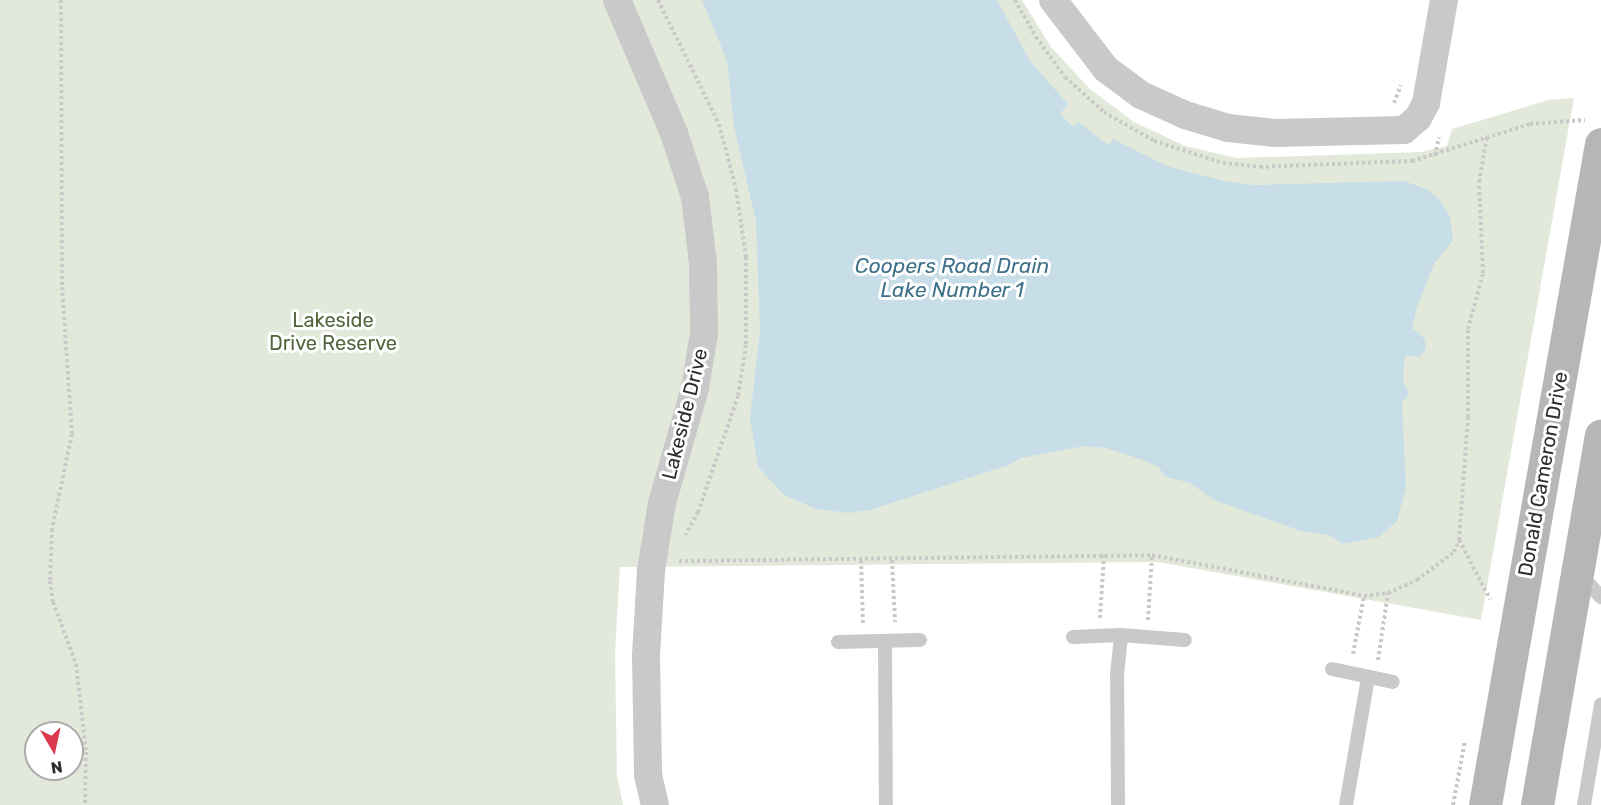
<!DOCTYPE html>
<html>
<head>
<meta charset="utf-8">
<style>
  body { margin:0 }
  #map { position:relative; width:1601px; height:805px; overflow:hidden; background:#fff; font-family:Rubik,sans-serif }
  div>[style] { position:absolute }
  .green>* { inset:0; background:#e3e9da }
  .water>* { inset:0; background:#c7dee9 }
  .path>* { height:4px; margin-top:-2px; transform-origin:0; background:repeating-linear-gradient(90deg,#c9c9c9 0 3px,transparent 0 6px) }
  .lane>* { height:14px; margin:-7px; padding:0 7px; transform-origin:7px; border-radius:7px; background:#c9c9c9 }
  .street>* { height:28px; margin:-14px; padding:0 14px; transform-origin:14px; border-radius:14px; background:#c9c9c9 }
  .secondary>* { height:33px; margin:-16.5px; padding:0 16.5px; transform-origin:16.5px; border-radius:16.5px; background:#b6b6b6 }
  span { translate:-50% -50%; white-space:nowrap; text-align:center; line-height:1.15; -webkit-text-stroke:6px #fff; paint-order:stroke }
  .park-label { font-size:20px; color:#52653d }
  .street-label { font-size:20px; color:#2c2c2c }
  .water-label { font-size:21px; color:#3f7189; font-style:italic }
  .north { position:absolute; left:24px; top:721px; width:60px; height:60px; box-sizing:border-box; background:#fff; border:2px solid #ababab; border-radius:50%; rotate:171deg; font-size:16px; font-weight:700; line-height:24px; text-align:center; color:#2c2c2c }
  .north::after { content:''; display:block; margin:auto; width:21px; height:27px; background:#db374d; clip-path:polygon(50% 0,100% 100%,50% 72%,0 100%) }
</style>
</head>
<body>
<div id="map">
  <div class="green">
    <div style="clip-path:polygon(evenodd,0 0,1022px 0,1051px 47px,1090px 89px,1134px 122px,1185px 146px,1237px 158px,1421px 152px,1447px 146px,1452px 129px,1548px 100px,1574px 98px,1481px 620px,1158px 562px,620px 567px,615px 652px,617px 776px,623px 805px,0 805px,0 0,36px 733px,72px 733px,72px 769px,36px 769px,36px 733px)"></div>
  </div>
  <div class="water">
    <div style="clip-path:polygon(702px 0,997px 0,1030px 61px,1068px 104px,1060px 114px,1073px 127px,1078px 122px,1108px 145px,1113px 139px,1167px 166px,1224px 181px,1255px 185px,1404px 181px,1426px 189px,1440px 200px,1450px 217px,1453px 240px,1434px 264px,1417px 307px,1412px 328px,1425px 339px,1426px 348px,1420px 357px,1405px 356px,1403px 379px,1409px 395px,1402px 402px,1406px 487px,1397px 521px,1379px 537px,1343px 544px,1329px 535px,1301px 531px,1214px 500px,1190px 483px,1164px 476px,1159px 467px,1143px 460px,1106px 448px,1084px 446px,1021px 458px,1009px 465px,870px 510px,848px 513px,816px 509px,784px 495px,758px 467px,750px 418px,760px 330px,756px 221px,734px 127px,727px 61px)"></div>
  </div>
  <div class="path">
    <div style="left:61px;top:0;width:287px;rotate:89.8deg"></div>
    <div style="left:62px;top:287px;width:147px;rotate:86.1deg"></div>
    <div style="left:72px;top:434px;width:97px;rotate:101.9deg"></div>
    <div style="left:52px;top:529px;width:52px;rotate:92.2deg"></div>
    <div style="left:50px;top:581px;width:21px;rotate:82deg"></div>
    <div style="left:53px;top:602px;width:66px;rotate:69.6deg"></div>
    <div style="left:76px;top:664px;width:89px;rotate:83.5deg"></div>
    <div style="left:86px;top:752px;width:53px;rotate:91.1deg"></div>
    <div style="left:658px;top:0;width:138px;rotate:63.8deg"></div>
    <div style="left:719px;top:124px;width:67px;rotate:75.3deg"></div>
    <div style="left:736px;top:189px;width:69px;rotate:81.6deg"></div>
    <div style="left:746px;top:257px;width:88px;rotate:90deg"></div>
    <div style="left:746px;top:345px;width:52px;rotate:98.9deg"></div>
    <div style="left:738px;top:396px;width:123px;rotate:109deg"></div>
    <div style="left:698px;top:512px;width:26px;rotate:119deg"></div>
    <div style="left:1015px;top:0;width:43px;rotate:60.4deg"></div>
    <div style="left:1036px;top:37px;width:49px;rotate:54.1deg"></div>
    <div style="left:1065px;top:77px;width:52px;rotate:41.9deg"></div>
    <div style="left:1104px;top:112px;width:58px;rotate:30.1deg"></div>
    <div style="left:1154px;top:141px;width:72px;rotate:17.7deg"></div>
    <div style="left:1223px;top:163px;width:37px;rotate:6deg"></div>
    <div style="left:1260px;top:167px;width:152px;rotate:-2.3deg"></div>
    <div style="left:1412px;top:161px;width:124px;rotate:-17.4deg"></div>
    <div style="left:1530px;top:124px;width:55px;rotate:-4.2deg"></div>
    <div style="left:1394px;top:103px;width:19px;rotate:-69deg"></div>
    <div style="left:1435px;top:156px;width:19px;rotate:-78deg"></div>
    <div style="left:1459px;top:540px;width:67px;rotate:62.3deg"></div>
    <div style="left:861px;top:560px;width:65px;rotate:88.2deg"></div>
    <div style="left:892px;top:560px;width:62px;rotate:87.2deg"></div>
    <div style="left:679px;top:561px;width:473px;rotate:-0.7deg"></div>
    <div style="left:1152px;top:555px;width:216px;rotate:10.9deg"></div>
    <div style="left:1364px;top:596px;width:24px;rotate:-7deg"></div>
    <div style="left:1388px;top:593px;width:32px;rotate:-24deg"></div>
    <div style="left:1417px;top:580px;width:46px;rotate:-37.1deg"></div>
    <div style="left:1454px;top:552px;width:13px;rotate:-67deg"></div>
    <div style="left:1459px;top:540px;width:123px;rotate:-85.8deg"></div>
    <div style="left:1468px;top:417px;width:88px;rotate:-90deg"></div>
    <div style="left:1468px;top:329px;width:58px;rotate:-75deg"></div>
    <div style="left:1483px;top:273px;width:91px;rotate:-92.5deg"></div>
    <div style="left:1479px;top:182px;width:47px;rotate:-80.1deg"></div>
    <div style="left:1100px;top:618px;width:63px;rotate:-86.4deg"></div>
    <div style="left:1148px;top:620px;width:65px;rotate:-86.5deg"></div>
    <div style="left:1353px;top:654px;width:59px;rotate:-79.3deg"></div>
    <div style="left:1378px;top:660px;width:68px;rotate:-81.5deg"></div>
    <div style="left:1453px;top:805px;width:66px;rotate:-79.5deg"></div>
  </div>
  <div class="lane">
    <div style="left:1581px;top:575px;width:30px;rotate:48deg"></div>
    <div style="left:1073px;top:637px;width:48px;rotate:-2.4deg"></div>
    <div style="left:885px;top:641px;width:164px;rotate:89.7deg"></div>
    <div style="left:838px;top:642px;width:82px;rotate:-1.4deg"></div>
    <div style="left:1332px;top:669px;width:62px;rotate:12deg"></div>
    <div style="left:1118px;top:805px;width:129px;rotate:-90.4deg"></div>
    <div style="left:1117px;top:676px;width:41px;rotate:-84.4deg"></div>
    <div style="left:1121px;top:635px;width:64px;rotate:4.5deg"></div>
    <div style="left:1346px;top:805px;width:130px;rotate:-80.2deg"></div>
    <div style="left:1584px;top:805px;width:102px;rotate:-80.4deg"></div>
  </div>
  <div class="street">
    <div style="left:617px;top:0;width:145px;rotate:66.8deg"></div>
    <div style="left:674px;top:133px;width:67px;rotate:71.8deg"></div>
    <div style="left:695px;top:197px;width:66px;rotate:83.1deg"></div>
    <div style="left:703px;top:263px;width:70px;rotate:89.2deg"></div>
    <div style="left:704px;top:333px;width:56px;rotate:99.3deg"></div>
    <div style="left:695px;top:388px;width:120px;rotate:106deg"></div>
    <div style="left:662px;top:503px;width:69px;rotate:99.2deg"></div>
    <div style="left:651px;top:571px;width:85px;rotate:93.4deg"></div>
    <div style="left:646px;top:656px;width:119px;rotate:89deg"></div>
    <div style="left:648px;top:775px;width:31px;rotate:77deg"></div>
    <div style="left:1053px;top:0;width:87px;rotate:52.5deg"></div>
    <div style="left:1106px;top:69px;width:44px;rotate:36.6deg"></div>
    <div style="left:1141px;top:95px;width:48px;rotate:24.4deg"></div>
    <div style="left:1185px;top:115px;width:45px;rotate:16.8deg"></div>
    <div style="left:1228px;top:128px;width:47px;rotate:6.1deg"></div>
    <div style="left:1275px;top:133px;width:129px;rotate:-1.3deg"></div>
    <div style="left:1404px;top:130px;width:18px;rotate:-41deg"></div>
    <div style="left:1418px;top:118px;width:17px;rotate:-62deg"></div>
    <div style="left:1426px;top:103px;width:105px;rotate:-80.1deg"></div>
  </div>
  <div class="secondary">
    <div style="left:1485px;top:805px;width:671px;rotate:-80.05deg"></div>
    <div style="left:1537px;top:805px;width:375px;rotate:-80.2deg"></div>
  </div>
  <div class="park-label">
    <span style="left:333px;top:332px">Lakeside<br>Drive Reserve</span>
  </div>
  <div class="street-label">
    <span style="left:685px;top:414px;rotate:-76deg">Lakeside Drive</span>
    <span style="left:1543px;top:474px;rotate:-80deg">Donald Cameron Drive</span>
  </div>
  <div class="water-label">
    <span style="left:952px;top:278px">Coopers Road Drain<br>Lake Number 1</span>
  </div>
  <div class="north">N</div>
</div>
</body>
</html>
